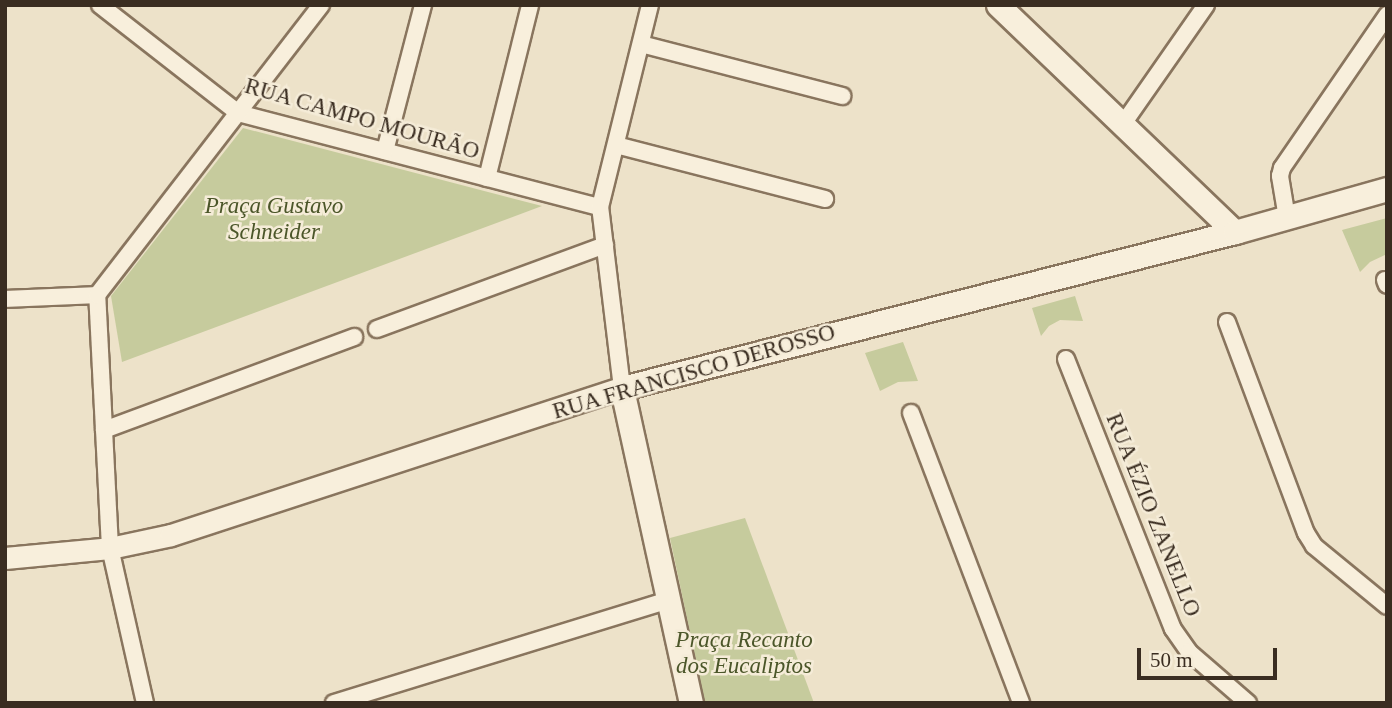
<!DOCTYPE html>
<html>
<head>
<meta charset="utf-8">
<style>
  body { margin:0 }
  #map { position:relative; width:1392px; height:708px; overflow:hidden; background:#ede2c9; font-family:Georgia,serif }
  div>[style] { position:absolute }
  .green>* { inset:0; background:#c6cb9d }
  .roads { filter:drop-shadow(2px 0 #89755e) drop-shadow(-2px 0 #89755e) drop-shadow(0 2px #89755e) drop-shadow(0 -2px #89755e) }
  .minor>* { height:16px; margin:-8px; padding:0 8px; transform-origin:8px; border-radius:8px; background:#f8efdc }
  .tertiary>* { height:21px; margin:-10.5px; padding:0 10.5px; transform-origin:10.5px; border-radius:10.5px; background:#f8efdc }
  .secondary>* { height:23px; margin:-11.5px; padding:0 11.5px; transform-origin:11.5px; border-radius:11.5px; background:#f8efdc }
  span { translate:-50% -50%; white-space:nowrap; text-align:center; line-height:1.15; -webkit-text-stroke:5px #f5ecd8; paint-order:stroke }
  .street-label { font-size:23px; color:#3a2d21 }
  .park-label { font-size:23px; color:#4b5629; font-style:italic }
  .frame { position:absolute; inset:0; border:7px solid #3a2d21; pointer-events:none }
  .scale { position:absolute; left:1137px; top:648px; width:140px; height:32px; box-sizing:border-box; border:4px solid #3a2d21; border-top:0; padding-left:9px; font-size:21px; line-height:24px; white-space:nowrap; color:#3a2d21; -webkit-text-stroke:5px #f5ecd8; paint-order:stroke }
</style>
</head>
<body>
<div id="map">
  <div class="green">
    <div style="clip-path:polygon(243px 128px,542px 206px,122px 362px,111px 296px)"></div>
    <div style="clip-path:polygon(1387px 218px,1387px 254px,1370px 262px,1360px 272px,1342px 230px)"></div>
    <div style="clip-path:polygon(1075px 296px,1083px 321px,1060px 320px,1049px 326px,1041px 336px,1032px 308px)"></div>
    <div style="clip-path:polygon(903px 342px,918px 381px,898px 382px,880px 391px,865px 353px)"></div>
    <div style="clip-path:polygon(745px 518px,814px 703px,705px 703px,670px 538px)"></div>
  </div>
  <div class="roads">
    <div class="minor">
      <div style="left:100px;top:5px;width:175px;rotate:38deg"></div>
      <div style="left:238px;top:113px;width:374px;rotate:14.6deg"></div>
      <div style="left:641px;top:44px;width:208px;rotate:14.5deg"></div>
      <div style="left:1123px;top:124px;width:145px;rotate:-55.1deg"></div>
      <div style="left:616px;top:145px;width:216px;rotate:14.5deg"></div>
      <div style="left:385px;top:151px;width:151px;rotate:-75.4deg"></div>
      <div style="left:487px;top:178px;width:178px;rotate:-76deg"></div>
      <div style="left:1287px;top:218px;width:43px;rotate:-99.5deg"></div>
      <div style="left:1280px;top:176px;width:8px;rotate:-76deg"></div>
      <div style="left:1282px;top:168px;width:186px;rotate:-55.5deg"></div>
      <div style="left:1385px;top:280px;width:5px;rotate:68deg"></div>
      <div style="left:5px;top:299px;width:92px;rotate:-2.5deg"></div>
      <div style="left:1227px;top:322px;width:225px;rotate:69.5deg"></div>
      <div style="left:1306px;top:533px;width:15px;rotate:58deg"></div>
      <div style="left:1314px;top:546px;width:94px;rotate:39.4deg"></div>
      <div style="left:377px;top:329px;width:243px;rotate:-20.2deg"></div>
      <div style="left:1066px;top:359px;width:290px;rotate:68.4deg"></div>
      <div style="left:1173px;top:629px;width:28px;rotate:55deg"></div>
      <div style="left:1189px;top:652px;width:78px;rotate:40.8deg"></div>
      <div style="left:622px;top:388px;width:182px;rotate:-96.9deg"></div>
      <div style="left:600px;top:207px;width:208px;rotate:-76.1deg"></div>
      <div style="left:911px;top:413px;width:310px;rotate:69.2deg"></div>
      <div style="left:104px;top:430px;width:267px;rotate:-20.4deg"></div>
      <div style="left:145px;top:703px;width:159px;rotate:-102.7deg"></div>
      <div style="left:110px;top:548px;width:253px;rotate:-92.9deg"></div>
      <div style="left:97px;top:295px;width:366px;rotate:-52.3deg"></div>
      <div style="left:334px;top:703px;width:350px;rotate:-17.1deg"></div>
    </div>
    <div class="tertiary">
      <div style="left:5px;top:558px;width:105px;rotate:-5.4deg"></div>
      <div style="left:110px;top:548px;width:62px;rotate:-12deg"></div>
      <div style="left:171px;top:535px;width:474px;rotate:-18.1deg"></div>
    </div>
    <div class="secondary">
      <div style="left:998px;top:5px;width:328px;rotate:43.8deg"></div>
      <div style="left:691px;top:703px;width:322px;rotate:-102.4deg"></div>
      <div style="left:622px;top:388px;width:633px;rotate:-14.28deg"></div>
      <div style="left:1235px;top:232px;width:158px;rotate:-15.8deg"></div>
    </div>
  </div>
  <div class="street-label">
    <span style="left:362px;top:119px;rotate:16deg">RUA CAMPO MOURÃO</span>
    <span style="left:694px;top:372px;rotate:-16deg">RUA FRANCISCO DEROSSO</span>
    <span style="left:1153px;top:515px;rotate:68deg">RUA ÉZIO ZANELLO</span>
  </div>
  <div class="park-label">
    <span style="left:274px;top:219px">Praça Gustavo<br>Schneider</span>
    <span style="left:744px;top:653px">Praça Recanto<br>dos Eucaliptos</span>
  </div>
  <div class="frame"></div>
  <div class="scale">50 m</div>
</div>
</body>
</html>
